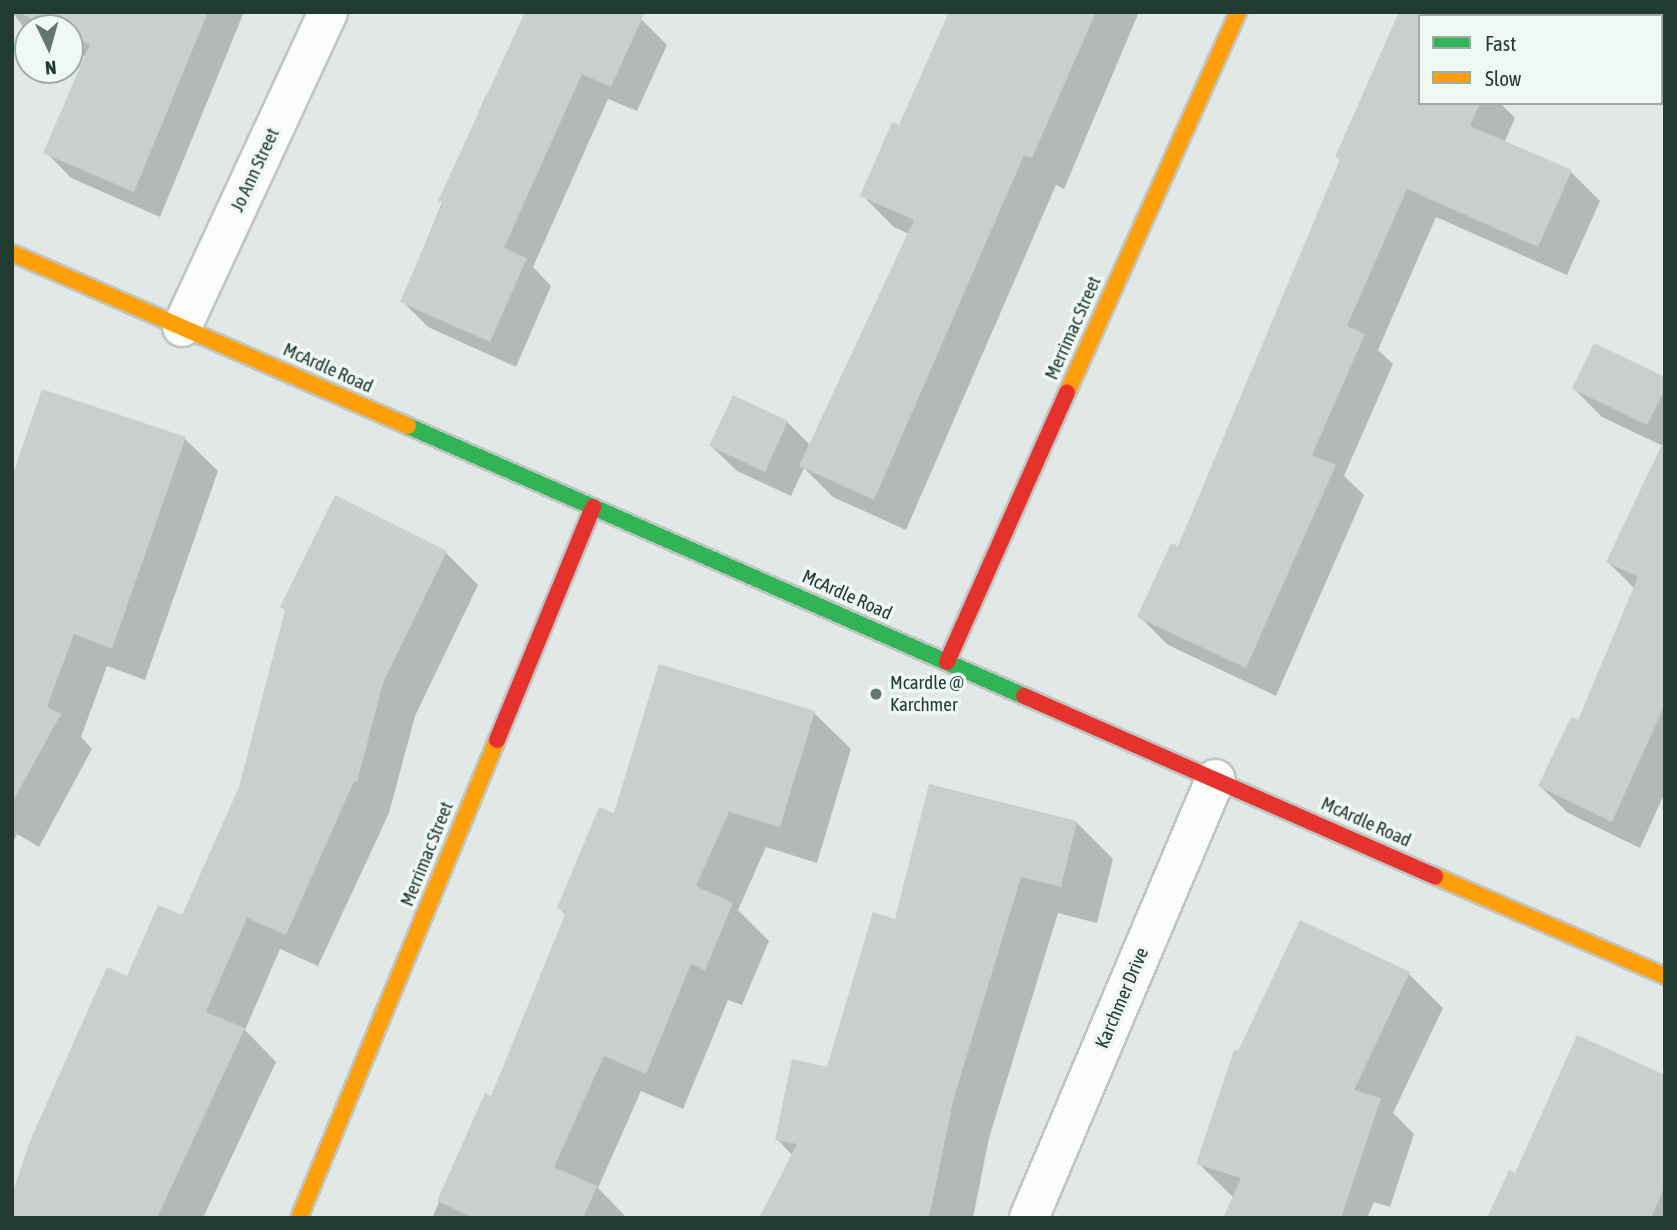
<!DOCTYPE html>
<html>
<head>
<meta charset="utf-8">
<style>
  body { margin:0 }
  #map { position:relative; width:1677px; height:1230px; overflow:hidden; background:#e2e8e5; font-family:"Asap Condensed",sans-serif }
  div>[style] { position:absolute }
  .shadow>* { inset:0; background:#0003 }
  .building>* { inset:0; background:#c9cfcc }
  .roads { filter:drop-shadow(2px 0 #bfc5c2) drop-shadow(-2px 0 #bfc5c2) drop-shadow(0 2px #bfc5c2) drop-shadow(0 -2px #bfc5c2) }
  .street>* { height:38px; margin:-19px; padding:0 19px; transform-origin:19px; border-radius:19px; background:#fbfcfb }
  .fast>* { height:16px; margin:-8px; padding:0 8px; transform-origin:8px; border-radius:8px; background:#30b455 }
  .slow>* { height:16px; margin:-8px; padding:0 8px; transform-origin:8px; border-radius:8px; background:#ff9f0a }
  .jam>* { height:16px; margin:-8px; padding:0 8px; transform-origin:8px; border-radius:8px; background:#e5322d }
  .dots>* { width:19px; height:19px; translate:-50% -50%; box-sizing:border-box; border:4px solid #f0f8f3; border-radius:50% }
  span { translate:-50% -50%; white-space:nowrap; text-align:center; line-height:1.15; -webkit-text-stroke:7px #f0f8f3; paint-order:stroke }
  .street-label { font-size:19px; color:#203c31 }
  .poi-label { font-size:19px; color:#203c31 }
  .left { translate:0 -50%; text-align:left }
  .frame { position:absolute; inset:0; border:14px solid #203c31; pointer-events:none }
  .legend { position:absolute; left:1418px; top:14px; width:245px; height:91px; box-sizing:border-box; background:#f0f8f3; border:2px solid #9dada5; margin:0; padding:9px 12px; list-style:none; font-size:21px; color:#203c31 }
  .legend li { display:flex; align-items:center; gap:14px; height:35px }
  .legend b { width:35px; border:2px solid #9dada5 }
  .north { position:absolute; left:14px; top:14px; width:70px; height:70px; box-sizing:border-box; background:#f0f8f3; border:2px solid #9dada5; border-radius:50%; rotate:175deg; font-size:19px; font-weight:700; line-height:28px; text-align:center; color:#203c31 }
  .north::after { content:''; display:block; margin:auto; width:24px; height:32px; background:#647870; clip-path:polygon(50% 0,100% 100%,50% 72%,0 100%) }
</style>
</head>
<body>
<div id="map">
  <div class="shadow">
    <div style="clip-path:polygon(12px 12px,244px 12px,160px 217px,71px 178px,46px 152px,87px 57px,70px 50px,70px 28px,28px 28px,28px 33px)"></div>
    <div style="clip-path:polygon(951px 12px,1139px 12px,1064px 189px,1056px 185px,906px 530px,833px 497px,804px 468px,791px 496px,737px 471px,711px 446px,787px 422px,811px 446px,909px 234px,894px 227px,863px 196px,900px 127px)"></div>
    <div style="clip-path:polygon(1410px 12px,1537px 12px,1420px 16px,1420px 103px,1500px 103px,1515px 118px,1504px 143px,1571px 172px,1600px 201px,1567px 275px,1436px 217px,1378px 350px,1393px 364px,1344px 476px,1364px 495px,1276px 696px,1168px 645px,1139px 616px,1179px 549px,1341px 161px,1337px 157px)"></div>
    <div style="clip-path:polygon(641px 19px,667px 45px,637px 111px,608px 99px,533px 267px,551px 286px,516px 367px,428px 327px,402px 301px,485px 97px)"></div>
    <div style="clip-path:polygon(1665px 379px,1665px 792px,1640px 848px,1568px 813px,1540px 786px,1579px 722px,1635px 589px,1608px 562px,1663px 446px,1602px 417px,1574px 389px)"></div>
    <div style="clip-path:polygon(185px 439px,218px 471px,145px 680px,107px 666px,81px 737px,92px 749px,39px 847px,17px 834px,12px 845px,12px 483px)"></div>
    <div style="clip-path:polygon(446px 553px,478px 585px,415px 716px,389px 813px,318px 966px,280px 949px,245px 1030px,276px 1062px,203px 1218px,12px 1218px,128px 978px,183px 917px,240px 788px,287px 612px,282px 607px)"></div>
    <div style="clip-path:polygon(814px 713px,851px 749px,817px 863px,766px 847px,738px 910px,769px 941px,742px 1005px,728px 1000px,683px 1109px,641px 1091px,598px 1188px,627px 1218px,432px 1218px,486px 1096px,492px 1098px,567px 916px,559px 908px,615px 816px)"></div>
    <div style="clip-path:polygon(1076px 822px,1113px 859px,1097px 923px,1058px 913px,989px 1138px,973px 1218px,761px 1218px,793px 1156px,777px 1139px,828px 1069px,896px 921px)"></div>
    <div style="clip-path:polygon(1408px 973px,1443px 1008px,1393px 1113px,1414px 1134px,1390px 1207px,1374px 1202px,1367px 1218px,1225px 1218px,1234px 1198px,1198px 1163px)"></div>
    <div style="clip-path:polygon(1665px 1077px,1665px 1218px,1489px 1218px,1516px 1176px)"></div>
  </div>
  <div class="building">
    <div style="clip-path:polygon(18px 12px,208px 12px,134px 192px,43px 153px,90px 44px,70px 36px,70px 28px,50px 28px)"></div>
    <div style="clip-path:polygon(525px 12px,645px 12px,611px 87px,582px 74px,504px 248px,527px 258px,490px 342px,400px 302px,443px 203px,438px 201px)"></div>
    <div style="clip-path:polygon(949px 12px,1096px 12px,1032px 158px,1024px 155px,874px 500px,799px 466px,914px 220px,860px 196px,892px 122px,899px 125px)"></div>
    <div style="clip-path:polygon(1399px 12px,1420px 12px,1420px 103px,1480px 103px,1470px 126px,1572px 170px,1538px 247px,1407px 189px,1347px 326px,1365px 334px,1312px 455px,1336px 465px,1246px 668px,1137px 617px,1171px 543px,1178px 546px,1340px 159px,1335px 157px)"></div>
    <div style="clip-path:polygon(1594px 343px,1665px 377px,1665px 389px,1647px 425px,1572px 389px)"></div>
    <div style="clip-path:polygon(42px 389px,186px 437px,112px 649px,74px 634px,47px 707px,61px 714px,12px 803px,12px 477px)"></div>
    <div style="clip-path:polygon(733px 395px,788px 421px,765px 472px,709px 446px)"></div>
    <div style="clip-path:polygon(1665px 438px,1665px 704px,1612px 822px,1538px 786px,1571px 717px,1578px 720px,1638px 577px,1606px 562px)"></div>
    <div style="clip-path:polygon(335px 495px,447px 551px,383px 683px,357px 782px,354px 781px,286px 935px,247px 918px,206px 1012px,245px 1028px,157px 1218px,12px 1218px,12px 1194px,30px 1141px,107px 967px,127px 976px,158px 905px,182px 915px,239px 787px,285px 610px,280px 607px)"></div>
    <div style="clip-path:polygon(659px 664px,815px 711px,780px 827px,729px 812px,696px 886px,733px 903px,705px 970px,691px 964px,646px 1074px,604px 1056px,554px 1167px,597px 1186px,583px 1218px,474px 1218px,437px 1201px,485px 1093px,491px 1096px,566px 912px,557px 908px,599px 807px,614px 813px)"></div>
    <div style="clip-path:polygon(929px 784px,1077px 821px,1061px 887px,1021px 877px,953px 1101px,929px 1218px,759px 1218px,797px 1144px,775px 1140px,792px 1059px,827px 1067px,873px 912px,895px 919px)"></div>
    <div style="clip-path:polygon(1300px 920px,1410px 972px,1354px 1090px,1381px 1098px,1341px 1218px,1223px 1218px,1241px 1178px,1196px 1164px,1234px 1050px,1238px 1051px)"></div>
    <div style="clip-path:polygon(1577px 1035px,1665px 1075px,1665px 1186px,1651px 1218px,1487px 1218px,1509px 1170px,1515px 1173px)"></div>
  </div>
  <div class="roads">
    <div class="street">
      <div style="left:182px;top:327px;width:347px;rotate:-65.1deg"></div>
      <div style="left:1029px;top:1218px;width:477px;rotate:-67deg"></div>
    </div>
    <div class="fast">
      <div style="left:408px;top:426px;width:673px;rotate:23.67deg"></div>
    </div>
    <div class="slow">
      <div style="left:12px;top:253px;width:432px;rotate:23.6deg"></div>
      <div style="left:1067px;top:393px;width:418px;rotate:-65.8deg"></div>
      <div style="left:1435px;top:876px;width:251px;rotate:23.5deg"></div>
      <div style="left:299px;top:1218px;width:517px;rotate:-67.5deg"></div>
    </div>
    <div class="jam">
      <div style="left:947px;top:662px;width:295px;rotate:-66deg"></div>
      <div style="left:1024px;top:696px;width:449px;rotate:23.7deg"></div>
      <div style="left:497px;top:740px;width:252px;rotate:-67.6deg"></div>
    </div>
  </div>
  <div class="dots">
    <div style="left:876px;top:694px;background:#647870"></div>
  </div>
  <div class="street-label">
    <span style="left:255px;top:170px;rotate:-65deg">Jo Ann Street</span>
    <span style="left:1073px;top:328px;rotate:-66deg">Merrimac Street</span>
    <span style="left:328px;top:368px;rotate:24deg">McArdle Road</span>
    <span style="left:847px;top:595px;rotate:24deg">McArdle Road</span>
    <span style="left:1366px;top:822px;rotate:24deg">McArdle Road</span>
    <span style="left:427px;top:854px;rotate:-68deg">Merrimac Street</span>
    <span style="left:1122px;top:998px;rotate:-67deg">Karchmer Drive</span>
  </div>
  <div class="poi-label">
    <span class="left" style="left:890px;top:694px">Mcardle @<br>Karchmer</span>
  </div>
  <div class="frame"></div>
  <ul class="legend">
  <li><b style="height:9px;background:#30b455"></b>Fast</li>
  <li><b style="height:9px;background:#ff9f0a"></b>Slow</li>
  </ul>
  <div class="north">N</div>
</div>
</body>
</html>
